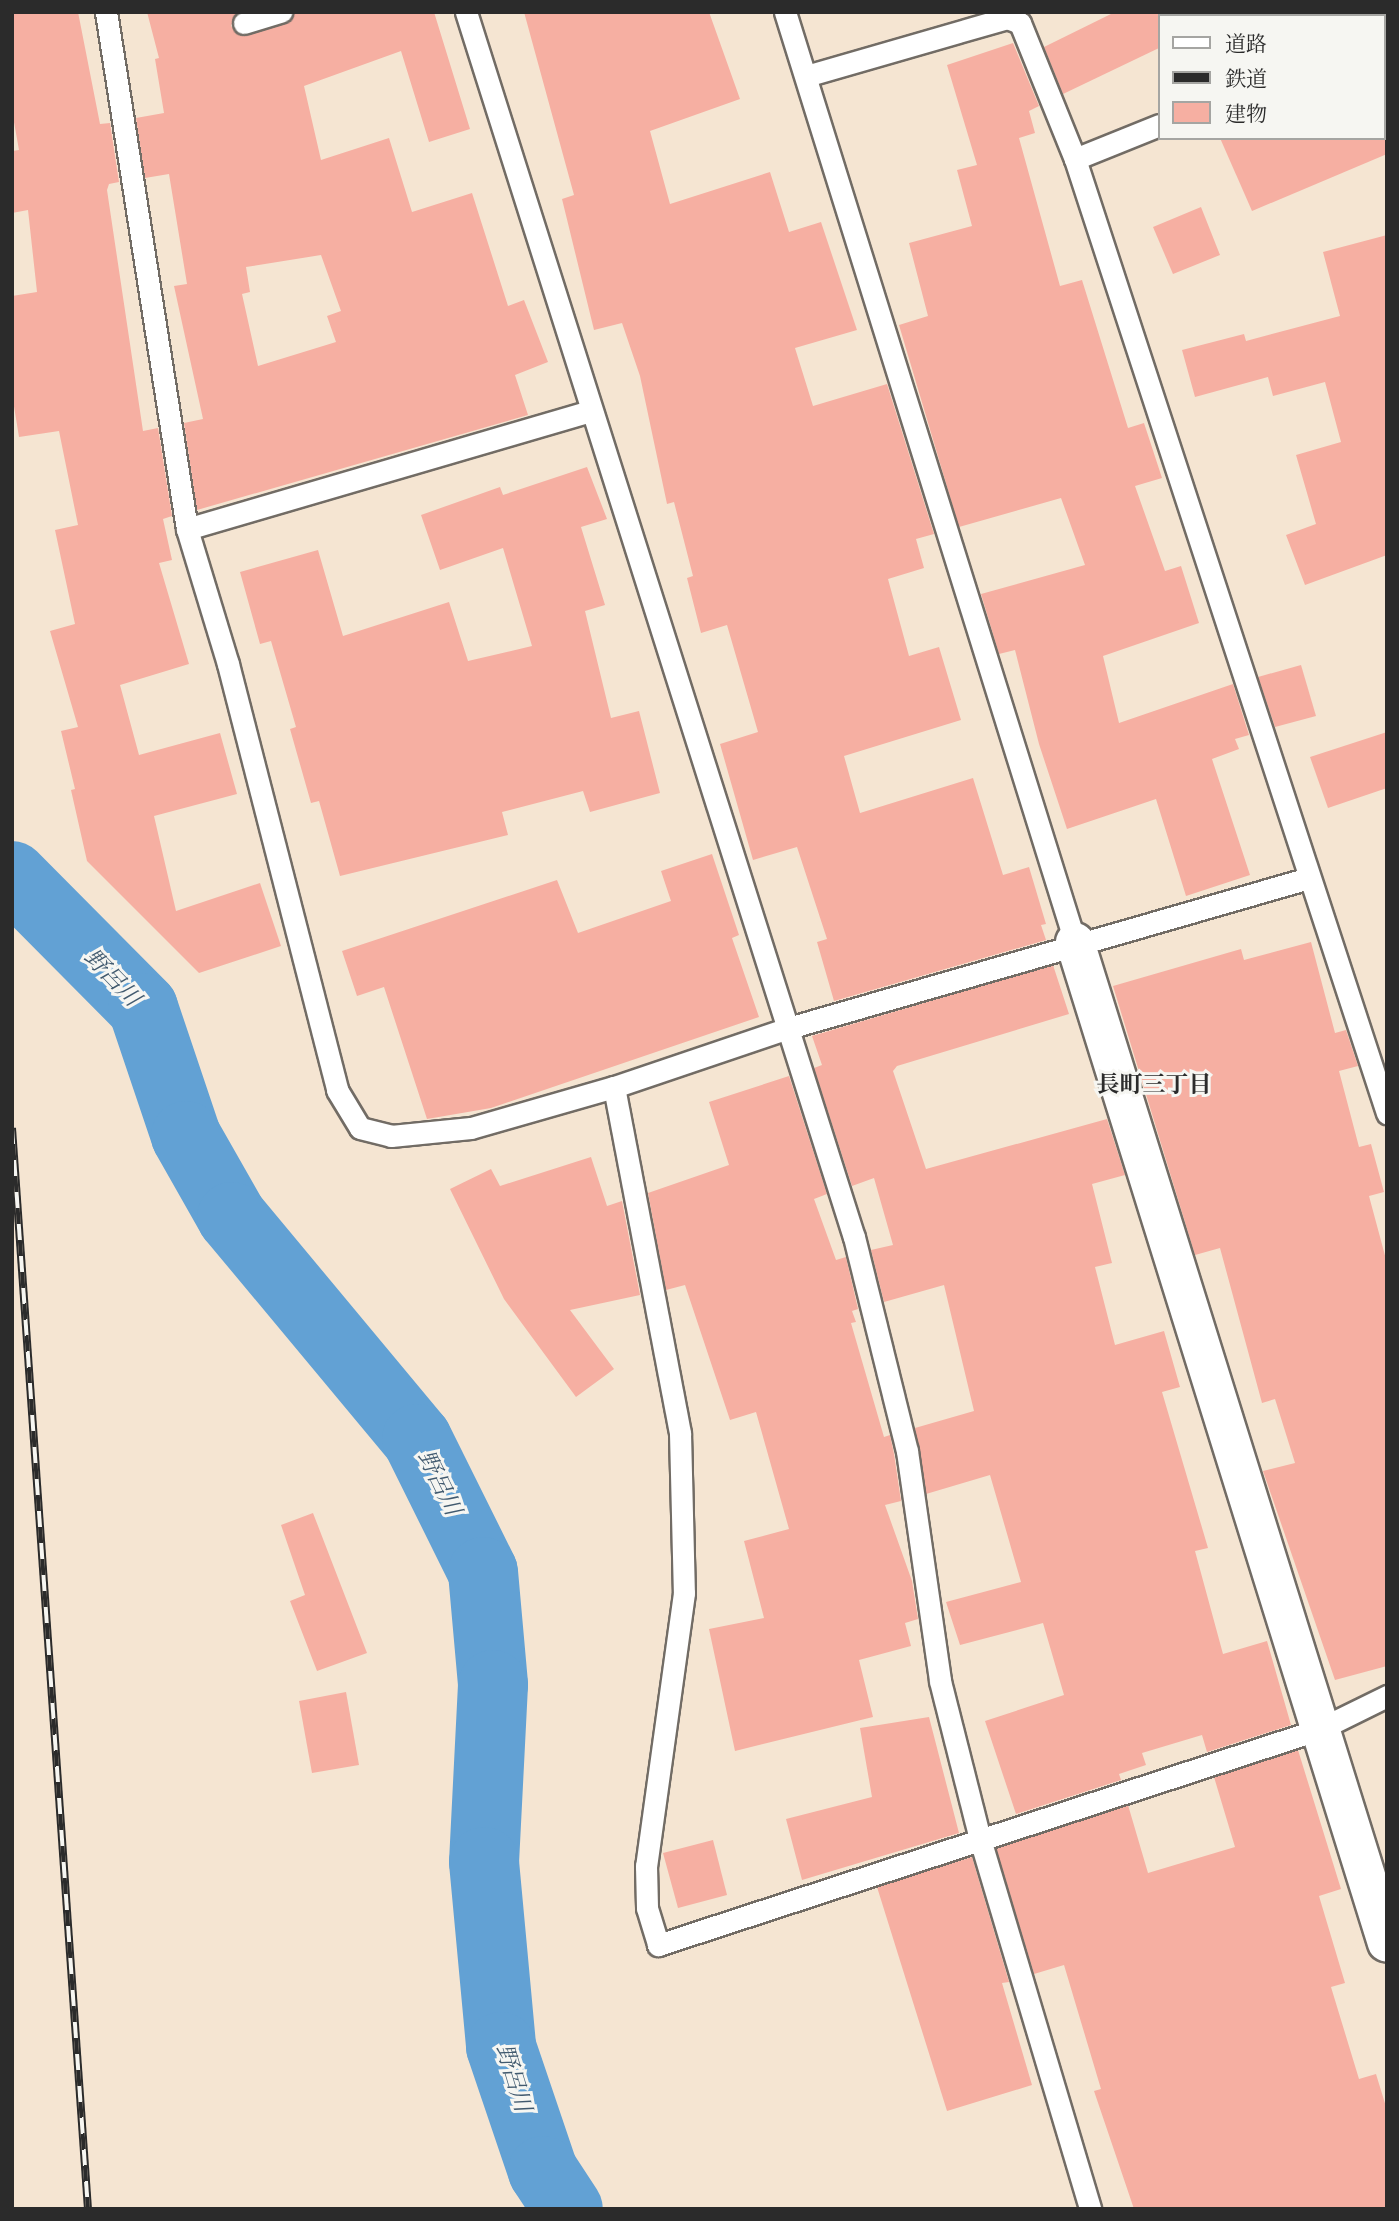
<!DOCTYPE html>
<html>
<head>
<meta charset="utf-8">
<style>
  body { margin:0 }
  #map { position:relative; width:1399px; height:2221px; overflow:hidden; background:#f5e5d2; font-family:Alegreya,"Noto Serif JP",serif }
  div>[style] { position:absolute }
  .river>* { height:70px; margin:-35px; padding:0 35px; transform-origin:35px; border-radius:35px; background:#62a1d4 }
  .building>* { inset:0; background:#f6afa2 }
  .roads { filter:drop-shadow(2px 0 #726c65) drop-shadow(-2px 0 #726c65) drop-shadow(0 2px #726c65) drop-shadow(0 -2px #726c65) }
  .lane>* { height:21px; margin:-10.5px; padding:0 10.5px; transform-origin:10.5px; border-radius:10.5px; background:#fff }
  .street>* { height:38px; margin:-19px; padding:0 19px; transform-origin:19px; border-radius:19px; background:#fff }
  .rail>* { height:8px; margin-top:-4px; transform-origin:0; background:repeating-linear-gradient(90deg,#f6f6f2 0 16px,#2b2b2b 0 32px); box-sizing:border-box; border-block:2px solid #2b2b2b }
  span { translate:-50% -50%; white-space:nowrap; text-align:center; line-height:1.15; -webkit-text-stroke:6px #f6f6f2; paint-order:stroke }
  .water-label { font-size:23px; color:#415a6f; font-style:italic }
  .neighbourhood-label { font-size:23px; color:#2b2b2b; font-weight:700 }
  .frame { position:absolute; inset:0; border:14px solid #2b2b2b; pointer-events:none }
  .legend { position:absolute; left:1158px; top:14px; width:228px; height:126px; box-sizing:border-box; background:#f6f6f2; border:2px solid #a5a5a2; margin:0; padding:9px 12px; list-style:none; font-size:21px; color:#2b2b2b }
  .legend li { display:flex; align-items:center; gap:14px; height:35px }
  .legend b { width:35px; border:2px solid #a5a5a2 }
</style>
</head>
<body>
<div id="map">
  <div class="river">
    <div style="left:12px;top:876px;width:186px;rotate:45.2deg"></div>
    <div style="left:143px;top:1008px;width:135px;rotate:71.4deg"></div>
    <div style="left:186px;top:1136px;width:93px;rotate:60.4deg"></div>
    <div style="left:232px;top:1217px;width:289px;rotate:50.2deg"></div>
    <div style="left:417px;top:1439px;width:148px;rotate:63.6deg"></div>
    <div style="left:483px;top:1572px;width:113px;rotate:84.9deg"></div>
    <div style="left:493px;top:1685px;width:177px;rotate:92.9deg"></div>
    <div style="left:484px;top:1862px;width:186px;rotate:84.7deg"></div>
    <div style="left:501px;top:2047px;width:131px;rotate:71.3deg"></div>
    <div style="left:543px;top:2171px;width:45px;rotate:56.7deg"></div>
  </div>
  <div class="building">
    <div style="clip-path:polygon(12px 12px,78px 12px,100px 124px,110px 123px,119px 182px,109px 184px,107px 190px,143px 431px,158px 428px,172px 516px,163px 519px,172px 560px,159px 563px,189px 664px,120px 685px,139px 755px,220px 733px,237px 794px,154px 816px,176px 911px,260px 883px,281px 946px,199px 973px,87px 861px,71px 790px,75px 789px,61px 731px,78px 727px,50px 631px,75px 624px,55px 530px,78px 525px,59px 431px,19px 437px,12px 394px,12px 296px,37px 292px,28px 210px,12px 213px,12px 151px,19px 150px,12px 111px)"></div>
    <div style="clip-path:polygon(evenodd,147px 12px,237px 12px,231px 26px,242px 36px,285px 24px,294px 12px,434px 12px,470px 129px,429px 142px,401px 51px,304px 86px,321px 160px,389px 138px,412px 212px,472px 193px,508px 306px,524px 300px,548px 362px,515px 375px,528px 415px,197px 510px,184px 423px,203px 419px,174px 286px,187px 284px,169px 174px,145px 178px,136px 118px,164px 113px,155px 59px,159px 58px,147px 12px,321px 255px,341px 311px,327px 316px,336px 342px,258px 366px,242px 294px,250px 292px,246px 267px,321px 255px)"></div>
    <div style="clip-path:polygon(524px 12px,709px 12px,740px 99px,650px 131px,670px 204px,770px 172px,789px 232px,821px 222px,857px 330px,795px 348px,813px 406px,887px 384px,934px 534px,916px 539px,924px 568px,888px 579px,909px 656px,939px 647px,961px 720px,844px 756px,860px 813px,973px 778px,1003px 875px,1029px 867px,1046px 924px,1041px 925px,1046px 940px,834px 1001px,817px 942px,827px 939px,797px 847px,753px 860px,720px 744px,758px 732px,727px 625px,701px 633px,687px 578px,693px 576px,674px 502px,667px 504px,640px 376px,622px 323px,594px 330px,562px 199px,574px 195px)"></div>
    <div style="clip-path:polygon(1115px 12px,1159px 12px,1159px 48px,1063px 94px,1044px 47px)"></div>
    <div style="clip-path:polygon(1013px 43px,1039px 106px,1029px 111px,1035px 133px,1019px 138px,1060px 286px,1082px 280px,1128px 428px,1144px 423px,1162px 478px,1135px 486px,1165px 571px,1181px 566px,1199px 623px,1103px 656px,1119px 723px,1233px 684px,1249px 735px,1235px 739px,1239px 749px,1212px 759px,1250px 875px,1186px 896px,1156px 799px,1067px 829px,1039px 744px,1015px 650px,999px 654px,981px 594px,1085px 565px,1061px 498px,959px 527px,899px 325px,928px 316px,909px 243px,972px 226px,957px 170px,977px 165px,947px 65px)"></div>
    <div style="clip-path:polygon(1220px 138px,1387px 138px,1387px 154px,1252px 211px)"></div>
    <div style="clip-path:polygon(1201px 207px,1220px 255px,1173px 274px,1153px 227px)"></div>
    <div style="clip-path:polygon(1387px 235px,1387px 555px,1305px 585px,1286px 535px,1316px 524px,1296px 455px,1341px 442px,1325px 382px,1273px 396px,1268px 377px,1195px 397px,1182px 350px,1244px 334px,1246px 341px,1340px 316px,1323px 252px)"></div>
    <div style="clip-path:polygon(587px 467px,607px 519px,581px 527px,605px 605px,585px 611px,611px 718px,639px 711px,660px 793px,590px 812px,583px 791px,502px 812px,508px 835px,340px 876px,319px 801px,311px 803px,290px 729px,296px 727px,271px 641px,260px 644px,240px 572px,318px 550px,343px 636px,449px 602px,468px 661px,532px 646px,503px 548px,440px 570px,421px 515px,500px 487px,503px 495px)"></div>
    <div style="clip-path:polygon(1301px 665px,1316px 716px,1275px 727px,1258px 677px)"></div>
    <div style="clip-path:polygon(1387px 732px,1387px 788px,1328px 808px,1310px 757px)"></div>
    <div style="clip-path:polygon(712px 854px,739px 935px,732px 938px,759px 1017px,491px 1108px,427px 1119px,384px 987px,357px 996px,342px 951px,557px 880px,578px 933px,671px 901px,661px 871px)"></div>
    <div style="clip-path:polygon(1311px 942px,1335px 1033px,1346px 1030px,1358px 1066px,1339px 1071px,1359px 1147px,1371px 1144px,1384px 1192px,1369px 1196px,1387px 1263px,1387px 1666px,1335px 1680px,1263px 1471px,1295px 1463px,1275px 1399px,1262px 1403px,1220px 1248px,1195px 1255px,1113px 986px,1241px 949px,1244px 960px)"></div>
    <div style="clip-path:polygon(1053px 965px,1069px 1014px,897px 1066px,893px 1071px,926px 1169px,1107px 1119px,1125px 1175px,1092px 1184px,1112px 1263px,1095px 1267px,1115px 1345px,1164px 1331px,1180px 1387px,1162px 1392px,1208px 1548px,1195px 1551px,1223px 1654px,1267px 1641px,1291px 1725px,1207px 1752px,1202px 1735px,1142px 1753px,1146px 1765px,1119px 1774px,1121px 1780px,1016px 1814px,985px 1721px,1064px 1695px,1043px 1623px,960px 1645px,946px 1602px,1021px 1582px,990px 1475px,926px 1494px,915px 1428px,974px 1411px,944px 1285px,884px 1302px,871px 1250px,893px 1245px,874px 1178px,852px 1186px,814px 1068px,822px 1065px,812px 1036px)"></div>
    <div style="clip-path:polygon(789px 1076px,827px 1194px,814px 1199px,836px 1260px,846px 1257px,858px 1309px,852px 1311px,856px 1322px,851px 1323px,884px 1437px,890px 1435px,894px 1454px,901px 1501px,885px 1505px,912px 1581px,918px 1619px,905px 1623px,911px 1646px,859px 1660px,873px 1717px,735px 1751px,709px 1629px,764px 1618px,744px 1541px,789px 1529px,756px 1412px,730px 1420px,685px 1285px,666px 1290px,648px 1193px,729px 1165px,709px 1102px)"></div>
    <div style="clip-path:polygon(591px 1157px,607px 1206px,622px 1201px,640px 1295px,570px 1310px,614px 1369px,576px 1397px,504px 1299px,450px 1189px,491px 1169px,500px 1186px)"></div>
    <div style="clip-path:polygon(313px 1513px,367px 1653px,317px 1671px,290px 1601px,305px 1595px,281px 1525px)"></div>
    <div style="clip-path:polygon(346px 1692px,359px 1765px,312px 1773px,299px 1701px)"></div>
    <div style="clip-path:polygon(929px 1717px,959px 1833px,802px 1880px,786px 1819px,872px 1797px,860px 1728px)"></div>
    <div style="clip-path:polygon(1298px 1750px,1341px 1889px,1319px 1896px,1345px 1983px,1331px 1987px,1359px 2079px,1376px 2074px,1387px 2110px,1387px 2209px,1134px 2209px,1094px 2091px,1101px 2089px,1064px 1965px,1034px 1974px,996px 1848px,1128px 1805px,1148px 1873px,1235px 1847px,1214px 1777px)"></div>
    <div style="clip-path:polygon(713px 1840px,727px 1895px,678px 1908px,663px 1853px)"></div>
    <div style="clip-path:polygon(972px 1857px,1009px 1982px,1002px 1983px,1032px 2085px,947px 2111px,877px 1887px)"></div>
  </div>
  <div class="roads">
    <div class="lane">
      <div style="left:106px;top:12px;width:523px;rotate:81.1deg"></div>
      <div style="left:187px;top:529px;width:141px;rotate:73.1deg"></div>
      <div style="left:228px;top:664px;width:440px;rotate:75.6deg"></div>
      <div style="left:337px;top:1090px;width:44px;rotate:58.8deg"></div>
      <div style="left:360px;top:1128px;width:32px;rotate:14deg"></div>
      <div style="left:391px;top:1136px;width:80px;rotate:-5.7deg"></div>
      <div style="left:471px;top:1128px;width:149px;rotate:-16deg"></div>
      <div style="left:614px;top:1087px;width:181px;rotate:-18.7deg"></div>
      <div style="left:785px;top:1029px;width:545px;rotate:-16.08deg"></div>
      <div style="left:466px;top:12px;width:1285px;rotate:72.43deg"></div>
      <div style="left:854px;top:1237px;width:220px;rotate:76.1deg"></div>
      <div style="left:907px;top:1451px;width:232px;rotate:81.8deg"></div>
      <div style="left:940px;top:1681px;width:163px;rotate:75.8deg"></div>
      <div style="left:980px;top:1839px;width:386px;rotate:73.4deg"></div>
      <div style="left:785px;top:12px;width:974px;rotate:72.68deg"></div>
      <div style="left:244px;top:23px;width:39px;rotate:-17deg"></div>
      <div style="left:1383px;top:25px;width:4px;rotate:-27deg"></div>
      <div style="left:806px;top:76px;width:209px;rotate:-16.1deg"></div>
      <div style="left:1007px;top:18px;width:14px;rotate:21deg"></div>
      <div style="left:1020px;top:23px;width:147px;rotate:68deg"></div>
      <div style="left:1075px;top:159px;width:91px;rotate:-22deg"></div>
      <div style="left:1075px;top:159px;width:1004px;rotate:71.89deg"></div>
      <div style="left:187px;top:529px;width:420px;rotate:-16.3deg"></div>
      <div style="left:614px;top:1087px;width:352px;rotate:79.2deg"></div>
      <div style="left:680px;top:1433px;width:160px;rotate:88.6deg"></div>
      <div style="left:684px;top:1593px;width:276px;rotate:97.9deg"></div>
      <div style="left:646px;top:1866px;width:42px;rotate:88.6deg"></div>
      <div style="left:647px;top:1908px;width:39px;rotate:73deg"></div>
      <div style="left:658px;top:1945px;width:696px;rotate:-18.07deg"></div>
      <div style="left:1320px;top:1729px;width:75px;rotate:-26.2deg"></div>
    </div>
    <div class="street">
      <div style="left:1075px;top:942px;width:1048px;rotate:72.69deg"></div>
    </div>
  </div>
  <div class="rail">
    <div style="left:12px;top:1128px;width:1084px;rotate:85.98deg"></div>
  </div>
  <div class="water-label">
    <span style="left:112px;top:978px;rotate:46deg">野呂川</span>
    <span style="left:439px;top:1483px;rotate:64deg">野呂川</span>
    <span style="left:513px;top:2078px;rotate:73deg">野呂川</span>
  </div>
  <div class="neighbourhood-label">
    <span style="left:1154px;top:1085px">長町三丁目</span>
  </div>
  <div class="frame"></div>
  <ul class="legend">
  <li><b style="height:9px;background:#fff"></b>道路</li>
  <li><b style="height:9px;background:#2b2b2b"></b>鉄道</li>
  <li><b style="height:19px;background:#f6afa2"></b>建物</li>
  </ul>
</div>
</body>
</html>
